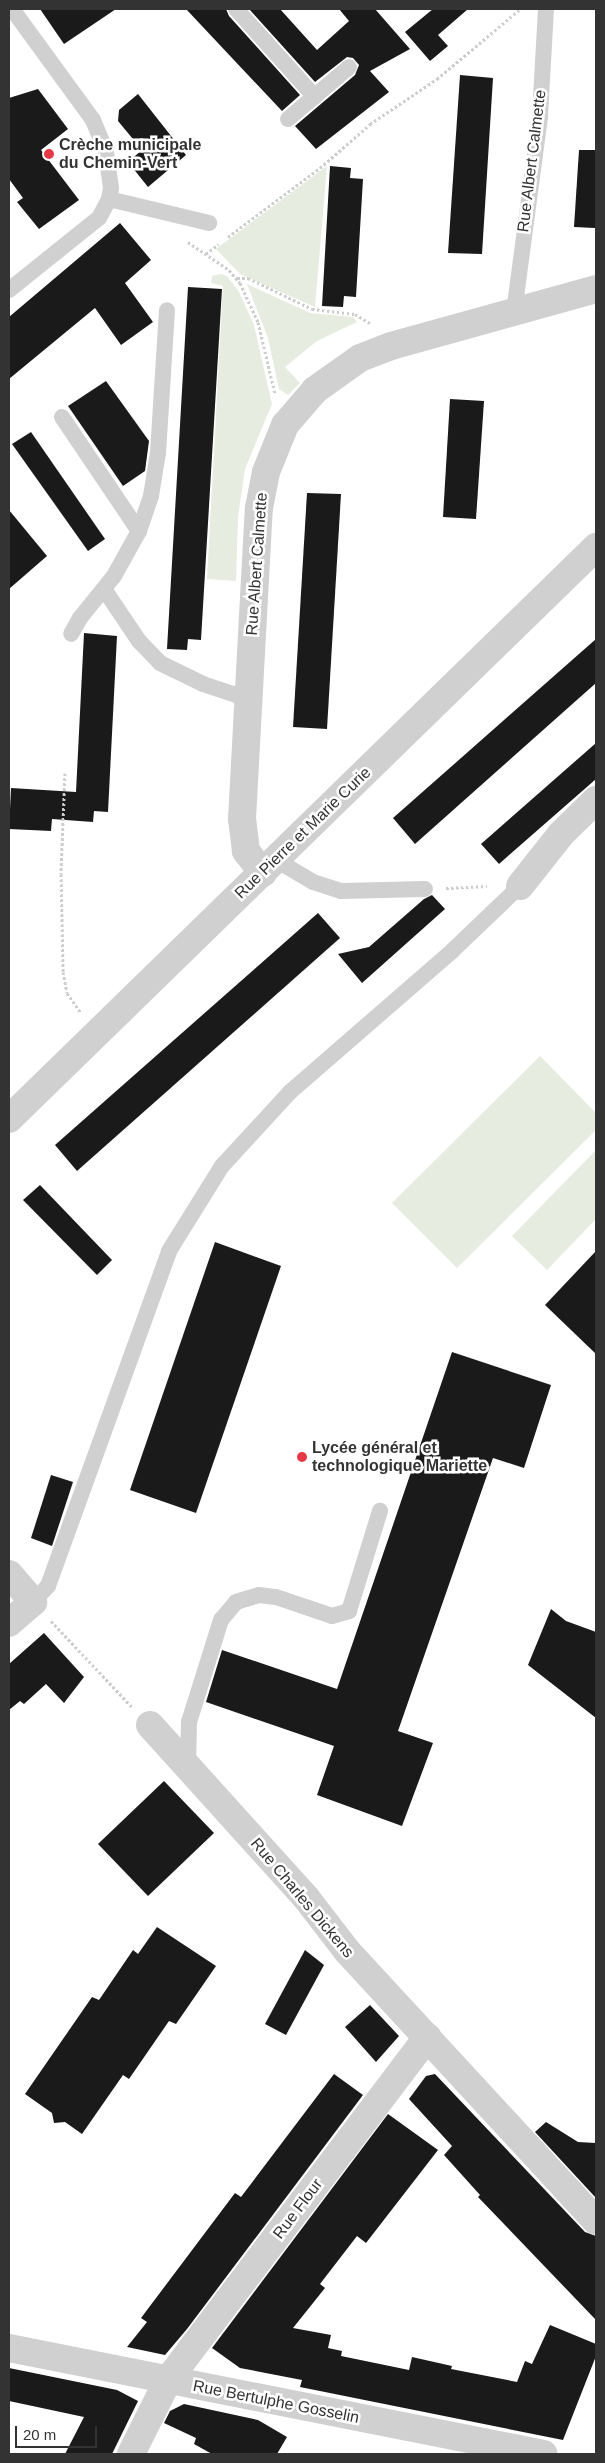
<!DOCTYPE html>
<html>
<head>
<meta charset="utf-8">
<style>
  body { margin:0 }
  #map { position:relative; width:605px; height:2463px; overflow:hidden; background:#fff; font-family:Helvetica,sans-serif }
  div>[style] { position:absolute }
  .green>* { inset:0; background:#e6ecdf }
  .building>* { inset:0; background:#1a1a1a }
  .path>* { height:3px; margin-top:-1.5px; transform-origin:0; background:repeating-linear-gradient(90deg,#cdcdcd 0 2.5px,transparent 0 5px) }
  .service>* { height:16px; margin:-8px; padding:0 8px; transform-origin:8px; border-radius:8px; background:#d0d0d0 }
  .minor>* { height:28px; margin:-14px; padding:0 14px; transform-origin:14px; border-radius:14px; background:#d0d0d0 }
  .dots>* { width:14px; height:14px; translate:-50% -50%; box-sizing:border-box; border:2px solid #fff; border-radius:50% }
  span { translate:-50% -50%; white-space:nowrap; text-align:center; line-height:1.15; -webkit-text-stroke:5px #fff; paint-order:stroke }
  .poi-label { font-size:16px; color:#333; font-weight:700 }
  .left { translate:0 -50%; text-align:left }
  .street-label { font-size:16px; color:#333 }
  .frame { position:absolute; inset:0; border:10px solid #333; pointer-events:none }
  .scale { position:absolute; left:15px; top:2426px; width:82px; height:22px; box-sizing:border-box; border:2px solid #333; border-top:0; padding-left:6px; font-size:15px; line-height:18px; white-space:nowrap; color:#333; -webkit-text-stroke:4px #fff; paint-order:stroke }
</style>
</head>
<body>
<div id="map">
  <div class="green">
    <div style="clip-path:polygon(327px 166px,315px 307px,240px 274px,216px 249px)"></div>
    <div style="clip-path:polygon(221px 274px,227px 276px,239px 292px,254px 325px,272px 404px,245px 469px,238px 517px,236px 581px,207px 579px,223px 286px,211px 283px,212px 276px)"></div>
    <div style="clip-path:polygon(247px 284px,310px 313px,353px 317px,357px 322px,317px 341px,285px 367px,300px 383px,288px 395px,279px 389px,268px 338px)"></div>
    <div style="clip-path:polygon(540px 1056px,596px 1113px,596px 1130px,457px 1268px,392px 1203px)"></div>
    <div style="clip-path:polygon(596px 1150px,596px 1219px,547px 1270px,512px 1236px)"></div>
  </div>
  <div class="building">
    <div style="clip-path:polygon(40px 9px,116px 9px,64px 44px)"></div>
    <div style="clip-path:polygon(186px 9px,226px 9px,229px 16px,300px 95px,282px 111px)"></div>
    <div style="clip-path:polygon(249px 9px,280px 9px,317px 50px,349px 21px,339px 9px,375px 9px,410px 49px,370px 71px,389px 92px,316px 149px,295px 126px,355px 75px,359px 65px,353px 58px,347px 57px,315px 82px)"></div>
    <div style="clip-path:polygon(433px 9px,468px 9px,438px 35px,448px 46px,430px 61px,405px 32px)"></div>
    <div style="clip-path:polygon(460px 75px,493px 78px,482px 254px,448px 253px)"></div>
    <div style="clip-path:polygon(38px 89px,68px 129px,41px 150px,79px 200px,39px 229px,17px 202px,23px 198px,9px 179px,9px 98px)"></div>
    <div style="clip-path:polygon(138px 94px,186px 155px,148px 187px,128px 162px,142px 150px,118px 121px,119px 110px)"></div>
    <div style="clip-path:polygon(579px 150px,596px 150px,595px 228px,574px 227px)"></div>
    <div style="clip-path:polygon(330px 166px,351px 168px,350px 178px,363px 179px,356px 297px,344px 296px,343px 307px,322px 306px)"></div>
    <div style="clip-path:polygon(120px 223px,151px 260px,125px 283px,153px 322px,121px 345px,95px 308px,9px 379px,9px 317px)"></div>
    <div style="clip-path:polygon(188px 287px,222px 289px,201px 640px,188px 639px,187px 650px,167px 649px)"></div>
    <div style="clip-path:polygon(106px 381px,149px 441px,145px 471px,123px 486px,68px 406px)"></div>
    <div style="clip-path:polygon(450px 399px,484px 401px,476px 519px,443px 517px)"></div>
    <div style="clip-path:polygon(31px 432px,105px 539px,88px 551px,12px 444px)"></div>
    <div style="clip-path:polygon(307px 493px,341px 494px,327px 729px,293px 727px)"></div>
    <div style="clip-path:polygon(9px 510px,47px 556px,9px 589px)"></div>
    <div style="clip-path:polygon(84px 633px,117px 636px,108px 812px,94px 811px,93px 822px,52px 819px,51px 831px,9px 829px,11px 788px,76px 792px)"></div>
    <div style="clip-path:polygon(596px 639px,596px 683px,415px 844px,393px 818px)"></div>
    <div style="clip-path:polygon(596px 743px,596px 779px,499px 864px,481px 844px)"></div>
    <div style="clip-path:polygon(432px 895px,445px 909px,362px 983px,338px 954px,369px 947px,424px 899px)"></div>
    <div style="clip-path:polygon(318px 913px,340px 938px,77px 1171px,55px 1145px)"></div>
    <div style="clip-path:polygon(40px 1185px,112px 1260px,97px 1275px,23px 1200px)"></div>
    <div style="clip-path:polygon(215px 1242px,281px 1266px,196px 1513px,130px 1490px)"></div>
    <div style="clip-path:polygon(596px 1251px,596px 1354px,545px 1305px)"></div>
    <div style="clip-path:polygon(452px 1352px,551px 1385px,524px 1468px,493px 1458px,398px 1731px,433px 1743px,402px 1826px,317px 1795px,334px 1746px,206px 1702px,222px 1650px,337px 1689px)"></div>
    <div style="clip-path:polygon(51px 1475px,73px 1482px,52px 1546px,31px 1538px)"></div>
    <div style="clip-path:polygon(551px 1609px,566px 1621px,596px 1632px,596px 1718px,528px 1665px)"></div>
    <div style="clip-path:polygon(44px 1633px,84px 1677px,64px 1703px,46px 1684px,24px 1704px,20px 1701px,9px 1710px,9px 1664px)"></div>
    <div style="clip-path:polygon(164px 1781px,214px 1833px,148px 1896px,98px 1844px)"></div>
    <div style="clip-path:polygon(157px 1927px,216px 1966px,176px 2024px,169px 2021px,129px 2079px,123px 2075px,82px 2134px,65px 2122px,54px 2123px,52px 2113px,25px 2094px,92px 1997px,99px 2000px,133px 1950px,138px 1954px)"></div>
    <div style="clip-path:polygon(305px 1950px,324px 1965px,286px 2035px,265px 2024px)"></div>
    <div style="clip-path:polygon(370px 2005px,399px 2036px,376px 2062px,345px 2027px)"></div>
    <div style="clip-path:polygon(334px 2074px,363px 2095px,187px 2329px,165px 2355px,127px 2347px,147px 2322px,141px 2318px,235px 2193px,241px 2197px)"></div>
    <div style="clip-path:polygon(435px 2074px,585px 2232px,596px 2236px,596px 2320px,478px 2197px,480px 2195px,444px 2155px,452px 2146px,409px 2099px,426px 2076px)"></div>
    <div style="clip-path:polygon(388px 2114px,438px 2150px,366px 2243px,357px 2236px,320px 2284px,325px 2288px,293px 2328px,331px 2335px,328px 2348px,342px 2351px,341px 2356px,409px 2370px,412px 2357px,452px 2366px,451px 2369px,517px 2382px,525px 2361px,532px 2364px,550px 2325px,596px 2344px,596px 2356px,563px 2440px,300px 2387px,302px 2380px,240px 2368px,212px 2348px)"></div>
    <div style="clip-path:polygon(546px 2122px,578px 2142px,596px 2143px,596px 2198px,535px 2132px)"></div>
    <div style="clip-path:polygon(9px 2368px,117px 2390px,138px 2401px,112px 2454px,65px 2454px,84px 2417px,9px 2401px)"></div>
    <div style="clip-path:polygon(184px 2404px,258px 2420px,287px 2437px,277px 2454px,212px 2454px,194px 2444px,196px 2438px,164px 2423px,170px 2411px)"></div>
  </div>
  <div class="path">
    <div style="left:228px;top:237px;width:115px;rotate:-36.9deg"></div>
    <div style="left:320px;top:168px;width:67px;rotate:-41.3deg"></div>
    <div style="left:370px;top:124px;width:81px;rotate:-33.9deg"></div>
    <div style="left:437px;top:79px;width:109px;rotate:-40.1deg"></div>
    <div style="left:188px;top:242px;width:50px;rotate:34.3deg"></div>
    <div style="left:229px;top:270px;width:17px;rotate:50deg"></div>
    <div style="left:240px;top:283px;width:43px;rotate:65.2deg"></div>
    <div style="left:258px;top:322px;width:74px;rotate:76.7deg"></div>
    <div style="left:206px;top:254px;width:16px;rotate:-38deg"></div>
    <div style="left:237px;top:278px;width:11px"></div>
    <div style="left:248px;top:278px;width:71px;rotate:25.8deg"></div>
    <div style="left:312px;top:309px;width:43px;rotate:6.6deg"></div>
    <div style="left:355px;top:314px;width:19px;rotate:32deg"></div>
    <div style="left:65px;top:773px;width:101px;rotate:92.3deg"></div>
    <div style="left:61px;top:874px;width:98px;rotate:88.8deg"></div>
    <div style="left:63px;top:972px;width:21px;rotate:79deg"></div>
    <div style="left:67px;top:993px;width:24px;rotate:55deg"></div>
    <div style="left:446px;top:888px;width:41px;rotate:-2.8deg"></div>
    <div style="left:51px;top:1621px;width:118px;rotate:46.7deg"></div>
  </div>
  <div class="service">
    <div style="left:236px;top:9px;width:118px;rotate:48.1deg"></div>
    <div style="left:288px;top:119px;width:80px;rotate:-40.4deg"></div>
    <div style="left:109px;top:199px;width:103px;rotate:13.5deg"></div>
    <div style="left:9px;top:290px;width:115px;rotate:-38.7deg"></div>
    <div style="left:99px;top:218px;width:21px;rotate:-62deg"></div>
    <div style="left:109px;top:199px;width:11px;rotate:-80deg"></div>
    <div style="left:111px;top:188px;width:37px;rotate:-98deg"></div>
    <div style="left:106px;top:151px;width:34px;rotate:-113deg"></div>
    <div style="left:93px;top:120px;width:137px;rotate:-126.1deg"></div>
    <div style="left:514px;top:312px;width:198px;rotate:-82.4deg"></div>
    <div style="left:540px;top:116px;width:107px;rotate:-86.8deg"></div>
    <div style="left:62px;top:417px;width:138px;rotate:56deg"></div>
    <div style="left:139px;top:531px;width:51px;rotate:119.1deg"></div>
    <div style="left:114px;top:576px;width:54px;rotate:129deg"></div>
    <div style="left:80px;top:618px;width:18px;rotate:119deg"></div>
    <div style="left:139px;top:531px;width:37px;rotate:-71deg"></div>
    <div style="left:151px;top:496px;width:44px;rotate:-80.8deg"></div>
    <div style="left:158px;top:453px;width:143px;rotate:-86.4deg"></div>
    <div style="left:104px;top:589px;width:63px;rotate:56.1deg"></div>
    <div style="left:139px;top:641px;width:30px;rotate:46deg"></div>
    <div style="left:160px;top:663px;width:48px;rotate:26deg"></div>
    <div style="left:203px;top:684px;width:47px;rotate:18.4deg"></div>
    <div style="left:276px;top:860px;width:43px;rotate:30.7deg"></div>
    <div style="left:313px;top:882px;width:29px;rotate:18deg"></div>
    <div style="left:341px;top:891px;width:84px;rotate:-1.4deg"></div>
    <div style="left:33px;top:1602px;width:22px;rotate:-47deg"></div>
    <div style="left:48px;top:1586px;width:356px;rotate:-70.1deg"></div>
    <div style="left:169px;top:1251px;width:100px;rotate:-58.1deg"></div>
    <div style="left:222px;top:1166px;width:100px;rotate:-47.4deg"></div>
    <div style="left:290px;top:1092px;width:215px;rotate:-41deg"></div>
    <div style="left:452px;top:951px;width:94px;rotate:-43.7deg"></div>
    <div style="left:188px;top:1768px;width:46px;rotate:-88.8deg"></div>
    <div style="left:189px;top:1722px;width:107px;rotate:-72.6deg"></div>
    <div style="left:221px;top:1620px;width:23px;rotate:-50deg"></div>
    <div style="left:236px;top:1602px;width:24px;rotate:-17deg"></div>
    <div style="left:259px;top:1595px;width:17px;rotate:7deg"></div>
    <div style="left:276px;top:1597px;width:59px;rotate:18.7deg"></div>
    <div style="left:332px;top:1616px;width:18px;rotate:-16deg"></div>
    <div style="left:349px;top:1611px;width:105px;rotate:-72.8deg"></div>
  </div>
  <div class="minor">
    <div style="left:263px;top:873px;width:28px;rotate:-128deg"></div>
    <div style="left:246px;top:851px;width:32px;rotate:-97deg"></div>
    <div style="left:242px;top:819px;width:311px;rotate:-86.9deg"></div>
    <div style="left:259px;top:508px;width:37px;rotate:-79deg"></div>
    <div style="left:266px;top:472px;width:51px;rotate:-68deg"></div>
    <div style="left:285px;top:425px;width:46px;rotate:-49.4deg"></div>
    <div style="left:315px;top:390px;width:55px;rotate:-35.4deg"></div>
    <div style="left:360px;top:358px;width:33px;rotate:-21deg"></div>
    <div style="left:391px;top:346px;width:213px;rotate:-15.5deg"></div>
    <div style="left:520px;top:886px;width:66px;rotate:-51.7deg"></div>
    <div style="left:561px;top:834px;width:49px;rotate:-44.2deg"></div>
    <div style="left:9px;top:1119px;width:820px;rotate:-44.26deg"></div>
    <div style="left:9px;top:1574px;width:37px;rotate:49deg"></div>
    <div style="left:33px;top:1602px;width:32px;rotate:139deg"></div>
    <div style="left:150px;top:1725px;width:234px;rotate:47.9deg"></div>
    <div style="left:307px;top:1899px;width:66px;rotate:52.4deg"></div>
    <div style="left:347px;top:1951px;width:367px;rotate:47.3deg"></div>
    <div style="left:9px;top:2348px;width:545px;rotate:11.21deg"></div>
    <div style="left:131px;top:2454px;width:83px;rotate:-63.4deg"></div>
    <div style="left:168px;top:2380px;width:430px;rotate:-52.9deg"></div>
  </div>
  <div class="dots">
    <div style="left:49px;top:154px;background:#e63946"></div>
    <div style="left:302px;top:1457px;background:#e63946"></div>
  </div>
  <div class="poi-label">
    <span class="left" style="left:59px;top:154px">Crèche municipale<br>du Chemin-Vert</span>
    <span class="left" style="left:312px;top:1457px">Lycée général et<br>technologique Mariette</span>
  </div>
  <div class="street-label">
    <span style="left:532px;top:161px;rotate:-83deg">Rue Albert Calmette</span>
    <span style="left:257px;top:564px;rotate:-86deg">Rue Albert Calmette</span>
    <span style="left:303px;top:833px;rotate:-44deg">Rue Pierre et Marie Curie</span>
    <span style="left:302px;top:1898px;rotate:50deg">Rue Charles Dickens</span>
    <span style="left:298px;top:2209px;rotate:-53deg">Rue Flour</span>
    <span style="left:276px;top:2402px;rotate:11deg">Rue Bertulphe Gosselin</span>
  </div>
  <div class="frame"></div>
  <div class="scale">20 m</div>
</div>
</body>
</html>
